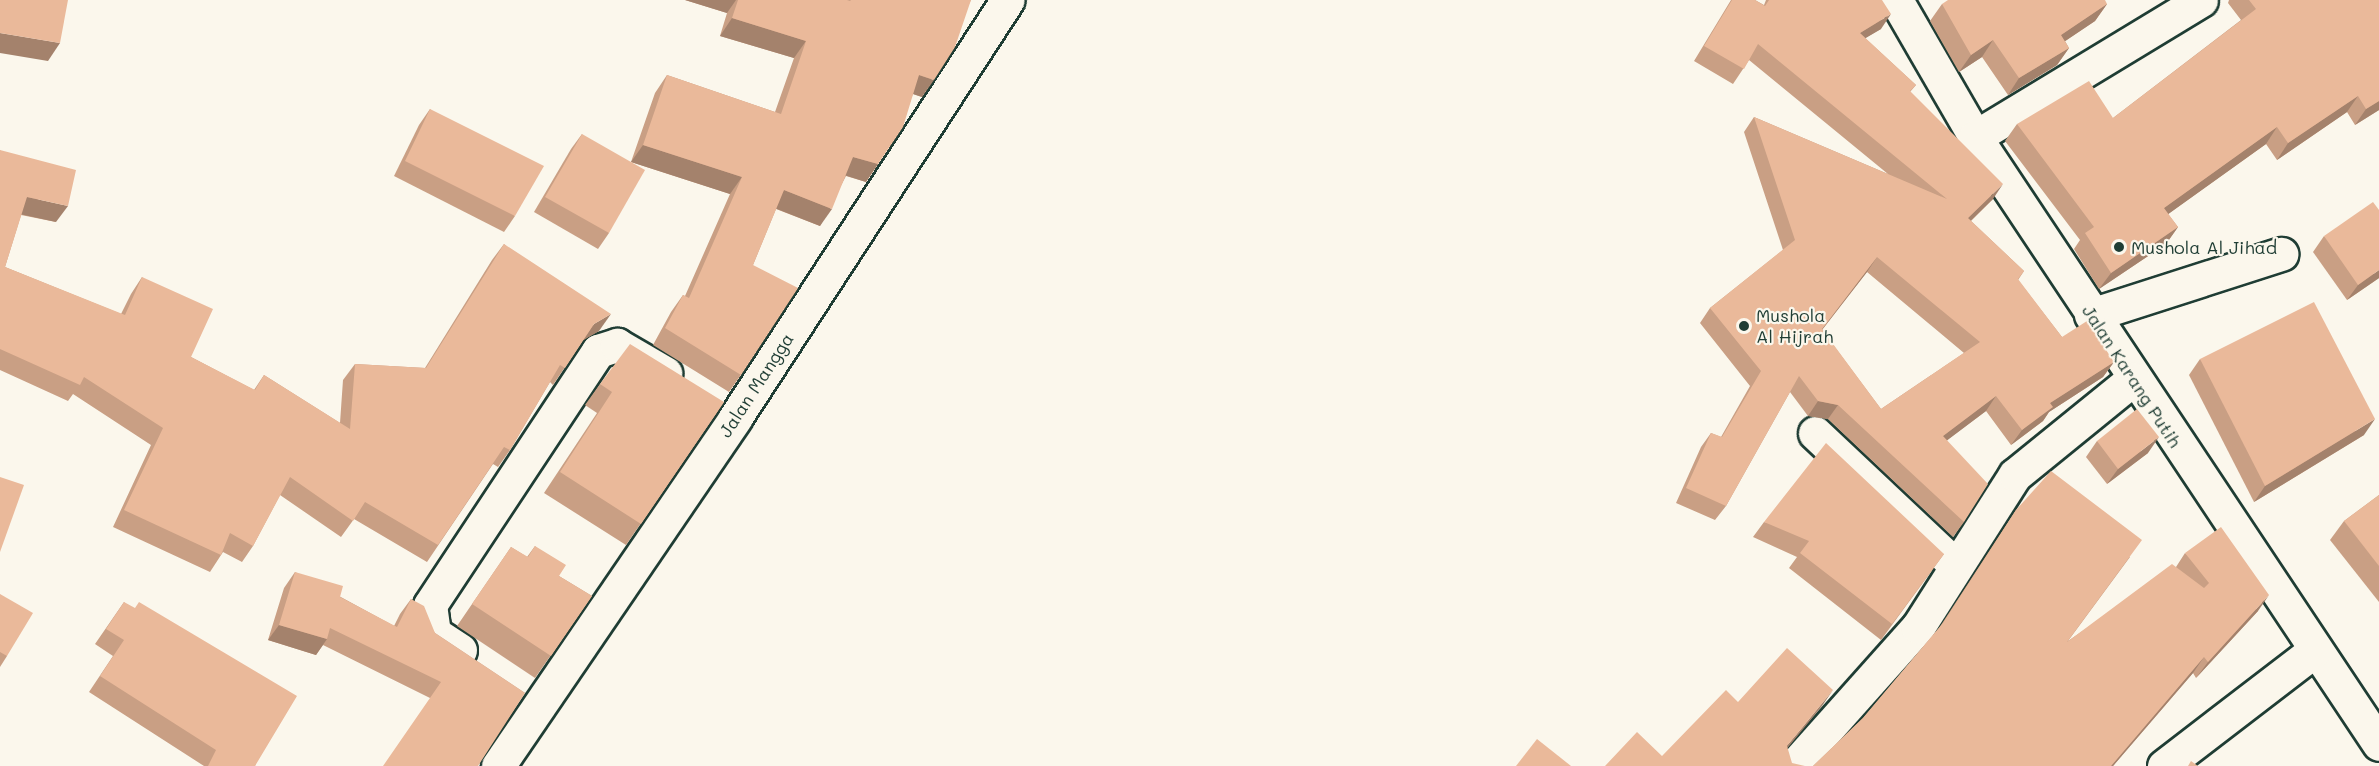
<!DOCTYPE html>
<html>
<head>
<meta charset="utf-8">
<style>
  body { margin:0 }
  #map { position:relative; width:2379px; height:766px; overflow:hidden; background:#fbf7ec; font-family:Mali,sans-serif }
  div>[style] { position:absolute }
  .roads { filter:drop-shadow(2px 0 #1f3d34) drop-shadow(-2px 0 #1f3d34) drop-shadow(0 2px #1f3d34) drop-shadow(0 -2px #1f3d34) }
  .minor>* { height:33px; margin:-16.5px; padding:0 16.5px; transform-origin:16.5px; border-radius:16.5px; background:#fbf7ec }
  .wall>* { inset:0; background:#c99f84 }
  .shaded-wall>* { inset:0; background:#a4826c }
  .building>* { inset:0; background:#eab99a }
  .dots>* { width:16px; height:16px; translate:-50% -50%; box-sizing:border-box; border:3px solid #fbf7ec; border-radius:50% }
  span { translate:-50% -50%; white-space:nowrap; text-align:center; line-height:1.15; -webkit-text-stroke:4.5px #fbf7ec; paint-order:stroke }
  .poi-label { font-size:18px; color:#1f3d34 }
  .left { translate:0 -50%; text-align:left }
  .street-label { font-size:18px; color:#1f3d34 }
</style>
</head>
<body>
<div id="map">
  <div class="roads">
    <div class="minor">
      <div style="left:1896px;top:0;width:158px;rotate:60deg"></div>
      <div style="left:1975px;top:137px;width:729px;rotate:56.35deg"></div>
      <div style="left:1975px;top:137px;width:264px;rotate:-31.2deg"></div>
      <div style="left:2091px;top:315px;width:200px;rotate:-17.8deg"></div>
      <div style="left:1815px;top:433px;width:194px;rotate:43.3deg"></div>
      <div style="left:460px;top:650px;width:31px;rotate:-147deg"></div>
      <div style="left:434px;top:633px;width:28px;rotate:-98deg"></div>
      <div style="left:430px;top:605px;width:305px;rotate:-56.5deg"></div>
      <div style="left:598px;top:351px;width:20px;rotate:-18deg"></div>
      <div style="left:617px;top:345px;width:56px;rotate:30.3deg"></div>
      <div style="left:498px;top:766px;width:421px;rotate:-55.7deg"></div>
      <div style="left:735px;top:418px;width:499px;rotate:-56.9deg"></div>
      <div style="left:1794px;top:766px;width:186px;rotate:-48.3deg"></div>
      <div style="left:1918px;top:627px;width:180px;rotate:-57.5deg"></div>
      <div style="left:2015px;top:475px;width:152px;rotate:-39.1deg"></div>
      <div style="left:2164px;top:766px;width:190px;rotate:-37.5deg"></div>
    </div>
  </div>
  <div class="wall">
    <div style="clip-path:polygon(685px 0,971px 0,922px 97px,913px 94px,878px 164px,866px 182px,846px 176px,820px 226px,776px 209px,753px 265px,741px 375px,729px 392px,653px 345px,671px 312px,683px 295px,685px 296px,730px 194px,631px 162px,655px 93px,667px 75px,775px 112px,794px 58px,720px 36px,727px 13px)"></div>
    <div style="clip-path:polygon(evenodd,1731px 0,1755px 0,1764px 5px,1766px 0,1882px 0,1881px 29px,1865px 38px,1916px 85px,1910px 92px,1993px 199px,1971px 221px,2024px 271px,2018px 280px,2062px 337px,2114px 362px,2103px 377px,2049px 412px,2043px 421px,2011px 445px,1986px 411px,1947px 440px,1964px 522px,1953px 537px,1828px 419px,1808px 416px,1790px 392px,1726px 506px,1715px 520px,1676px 503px,1701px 447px,1711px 433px,1721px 437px,1750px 386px,1700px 323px,1710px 308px,1783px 250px,1744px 132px,1754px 117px,1888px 174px,1749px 60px,1733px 84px,1694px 61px,1731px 0,1867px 272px,1964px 353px,1881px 409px,1822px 330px,1867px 272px)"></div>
    <div style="clip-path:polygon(2229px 0,2379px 0,2379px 110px,2355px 125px,2347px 112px,2277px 160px,2266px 144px,2168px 214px,2178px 227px,2166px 244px,2099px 289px,2074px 249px,2080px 240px,2005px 141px,2017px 124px,2113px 118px,2241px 20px,2228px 3px)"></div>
    <div style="clip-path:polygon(1942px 4px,2107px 4px,2095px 21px,2065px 41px,2069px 48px,2057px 65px,2008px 95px,1982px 57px,1959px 72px,1930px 21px)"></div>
    <div style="clip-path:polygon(430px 109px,515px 216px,504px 232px,394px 176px,419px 125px)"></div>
    <div style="clip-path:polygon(582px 134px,609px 233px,598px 249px,534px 212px,571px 149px)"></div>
    <div style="clip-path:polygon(0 150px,56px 222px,21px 215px,5px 267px,121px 314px,131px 294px,142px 277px,191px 357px,254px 390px,264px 375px,340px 423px,343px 380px,355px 364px,425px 368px,492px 260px,504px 244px,599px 331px,583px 340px,553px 385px,550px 382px,510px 450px,498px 467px,493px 464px,427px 562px,354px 519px,341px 537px,280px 495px,253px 546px,242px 562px,223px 552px,210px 572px,113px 527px,151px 445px,73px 394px,68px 401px,0 370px)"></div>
    <div style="clip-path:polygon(2324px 236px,2379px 278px,2347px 300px,2313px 252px)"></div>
    <div style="clip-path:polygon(2200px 359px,2364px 435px,2254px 502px,2189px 375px)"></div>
    <div style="clip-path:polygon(600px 384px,724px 402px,626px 545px,544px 493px,597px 413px,585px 405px)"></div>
    <div style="clip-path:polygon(2097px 441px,2148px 453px,2107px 484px,2086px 457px)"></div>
    <div style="clip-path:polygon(2379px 495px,2379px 602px,2330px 540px,2344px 521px)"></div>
    <div style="clip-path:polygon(2016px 510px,2130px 557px,2068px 641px,2176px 567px,2185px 553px,2258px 611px,2196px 678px,2193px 673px,2113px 766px,1813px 766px,1863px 718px,1939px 628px)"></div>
    <div style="clip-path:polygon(1764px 522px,1944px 554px,1881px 640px,1789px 568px,1797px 557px,1753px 537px)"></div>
    <div style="clip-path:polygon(535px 546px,559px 576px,592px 596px,535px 678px,457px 626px,511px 547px,527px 557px)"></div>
    <div style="clip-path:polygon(295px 572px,394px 626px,400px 614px,411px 599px,435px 633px,525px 693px,430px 698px,323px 645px,316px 655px,268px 640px,284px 588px)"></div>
    <div style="clip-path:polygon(0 594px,7px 656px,0 667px)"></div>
    <div style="clip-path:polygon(124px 602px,257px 760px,255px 766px,204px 766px,89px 692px,113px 656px,95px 644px)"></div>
  </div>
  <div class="shaded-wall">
    <div style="clip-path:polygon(685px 0,736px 0,727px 13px)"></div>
    <div style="clip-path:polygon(2107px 4px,2095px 21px,2049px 52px,2061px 35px)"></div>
    <div style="clip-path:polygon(1891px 14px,1881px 29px,1849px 48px,1860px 33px)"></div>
    <div style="clip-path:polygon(732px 18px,806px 41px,794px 58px,720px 36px)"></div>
    <div style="clip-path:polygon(0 33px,60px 43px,48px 61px,0 53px)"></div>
    <div style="clip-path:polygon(1993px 40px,1982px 57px,1959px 72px,1971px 55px)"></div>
    <div style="clip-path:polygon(2069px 48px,2057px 65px,2008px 95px,2019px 78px)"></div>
    <div style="clip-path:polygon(919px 75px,934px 80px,922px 97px,907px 92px)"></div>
    <div style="clip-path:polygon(2358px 96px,2347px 112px,2277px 160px,2288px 143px)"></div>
    <div style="clip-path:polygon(2379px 101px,2379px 110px,2355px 125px,2366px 109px)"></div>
    <div style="clip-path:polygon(2277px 127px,2266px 144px,2153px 225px,2164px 208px)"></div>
    <div style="clip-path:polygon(643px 145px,742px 177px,730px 194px,631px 162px)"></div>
    <div style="clip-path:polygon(853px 157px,878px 164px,866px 182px,841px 174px)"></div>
    <div style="clip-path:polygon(2003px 184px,1993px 199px,1958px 233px,1968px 218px)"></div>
    <div style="clip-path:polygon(784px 190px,832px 209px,820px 226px,772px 207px)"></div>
    <div style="clip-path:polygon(27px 197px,68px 206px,56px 222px,15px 213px)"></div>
    <div style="clip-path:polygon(2178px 227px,2166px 244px,2099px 289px,2111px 273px)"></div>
    <div style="clip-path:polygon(1877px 257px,1867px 272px,1811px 344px,1822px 329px)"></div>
    <div style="clip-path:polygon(2379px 270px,2379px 278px,2347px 300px,2358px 285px)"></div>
    <div style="clip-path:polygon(611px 314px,599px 331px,582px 341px,594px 324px)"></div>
    <div style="clip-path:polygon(2114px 362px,2103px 377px,2049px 412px,2043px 421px,2011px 445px,2022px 430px,2050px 403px)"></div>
    <div style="clip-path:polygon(1996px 396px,1986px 411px,1933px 451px,1943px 436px)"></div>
    <div style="clip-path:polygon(1818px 401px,1838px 405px,1828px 419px,1808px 416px)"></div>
    <div style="clip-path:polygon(2375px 419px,2364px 435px,2254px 502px,2265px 486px)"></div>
    <div style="clip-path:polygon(2159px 437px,2148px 453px,2107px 484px,2118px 469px)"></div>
    <div style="clip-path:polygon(2269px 595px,2258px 611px,2196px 678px,2208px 662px)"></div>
    <div style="clip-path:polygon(279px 625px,327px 639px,316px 655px,268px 640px)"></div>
    <div style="clip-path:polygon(2204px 657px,2193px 673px,2113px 766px,2111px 766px)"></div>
    <div style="clip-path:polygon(1833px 690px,1822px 706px,1776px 762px,1787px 746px)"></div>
  </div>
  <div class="building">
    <div style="clip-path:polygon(0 0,68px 0,60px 43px,0 33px)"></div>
    <div style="clip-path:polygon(738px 0,847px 0,850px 1px,851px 0,971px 0,955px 47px,934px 80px,919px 75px,903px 127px,878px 164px,853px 157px,832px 209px,784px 190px,753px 265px,798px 288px,741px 375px,665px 328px,683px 295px,689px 298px,742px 177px,643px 145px,667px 75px,781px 114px,806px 41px,732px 18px)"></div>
    <div style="clip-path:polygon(evenodd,1732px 0,1755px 0,1765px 6px,1769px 0,1882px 0,1891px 14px,1860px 33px,1916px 85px,1910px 91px,2003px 184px,1968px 218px,2024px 271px,2018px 279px,2062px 337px,2087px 321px,2114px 362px,2050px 403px,2053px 407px,2022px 430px,1996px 396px,1943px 436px,1988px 484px,1964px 522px,1838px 405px,1818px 401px,1799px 376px,1726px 506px,1686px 488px,1711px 433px,1722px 437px,1761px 371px,1710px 308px,1795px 240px,1754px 117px,1947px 199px,1758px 44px,1744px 69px,1704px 46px,1732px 0,1877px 257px,1980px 342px,1881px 409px,1822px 329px,1877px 257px)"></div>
    <div style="clip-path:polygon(1948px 0,2105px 0,2107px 4px,2061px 35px,2069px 48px,2019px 78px,1993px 40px,1971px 55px,1942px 4px)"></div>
    <div style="clip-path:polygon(2249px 0,2379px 0,2379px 101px,2366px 109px,2358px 96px,2288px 143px,2277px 127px,2164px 208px,2178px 227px,2111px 273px,2085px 233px,2094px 227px,2017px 124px,2089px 81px,2113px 118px,2256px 9px)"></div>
    <div style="clip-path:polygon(430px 109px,544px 166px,515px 216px,405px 161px)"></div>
    <div style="clip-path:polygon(582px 134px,645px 170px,609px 233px,545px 197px)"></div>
    <div style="clip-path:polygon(0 150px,76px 170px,68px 206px,27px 197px,5px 267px,125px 315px,142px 277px,213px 309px,191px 357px,255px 390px,264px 375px,350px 429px,355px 364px,426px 368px,504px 244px,611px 314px,594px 324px,565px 368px,560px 365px,510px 450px,504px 447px,438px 545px,365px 502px,353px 521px,290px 477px,253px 546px,230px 533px,221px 555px,124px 510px,163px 428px,84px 377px,80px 385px,0 349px)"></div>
    <div style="clip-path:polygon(2373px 202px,2379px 210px,2379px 270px,2358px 285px,2324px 236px)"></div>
    <div style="clip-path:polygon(2314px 302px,2375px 419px,2265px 486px,2200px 359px)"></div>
    <div style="clip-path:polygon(630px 344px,724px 402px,641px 524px,560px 472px,612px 392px,600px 384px)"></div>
    <div style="clip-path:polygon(2137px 409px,2159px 437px,2118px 469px,2097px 441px)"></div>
    <div style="clip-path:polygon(1826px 443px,1944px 554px,1892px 624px,1800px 553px,1809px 541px,1764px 522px)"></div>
    <div style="clip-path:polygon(2051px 471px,2142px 540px,2067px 642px,2172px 564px,2204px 588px,2209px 583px,2185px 553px,2221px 527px,2269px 595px,2208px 662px,2204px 657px,2111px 766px,1813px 766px,1863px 718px,1943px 623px,2016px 510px)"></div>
    <div style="clip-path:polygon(0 477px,24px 485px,0 552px)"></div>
    <div style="clip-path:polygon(2379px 495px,2379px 566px,2344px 521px)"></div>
    <div style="clip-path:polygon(535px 546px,566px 565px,559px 576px,592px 596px,551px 656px,472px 604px,511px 547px,528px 557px)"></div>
    <div style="clip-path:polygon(295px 572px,343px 586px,340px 597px,397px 627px,411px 599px,424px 606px,435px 633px,525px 693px,478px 766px,383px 766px,441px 682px,330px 628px,327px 639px,279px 625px)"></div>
    <div style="clip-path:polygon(0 594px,33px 613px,7px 656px,0 652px)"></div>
    <div style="clip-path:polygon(124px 602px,135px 608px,139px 602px,297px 696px,255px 766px,208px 766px,216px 750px,100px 676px,124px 640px,106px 629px)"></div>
    <div style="clip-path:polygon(1787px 648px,1833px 690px,1787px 746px,1792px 763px,1805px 766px,1605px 766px,1637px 732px,1662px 756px,1726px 690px,1738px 702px)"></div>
    <div style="clip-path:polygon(1537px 739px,1571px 766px,1516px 766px)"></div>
    <div style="clip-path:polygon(2191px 761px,2198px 766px,2188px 766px)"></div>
  </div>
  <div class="dots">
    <div style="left:2119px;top:247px;background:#1f3d34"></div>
    <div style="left:1744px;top:326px;background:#1f3d34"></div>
  </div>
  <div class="poi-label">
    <span class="left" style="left:2131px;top:247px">Mushola Al Jihad</span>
    <span class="left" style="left:1756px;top:326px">Mushola<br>Al Hijrah</span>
  </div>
  <div class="street-label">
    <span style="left:2132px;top:376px;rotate:57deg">Jalan Karang Putih</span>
    <span style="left:756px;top:385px;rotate:-57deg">Jalan Mangga</span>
  </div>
</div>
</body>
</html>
